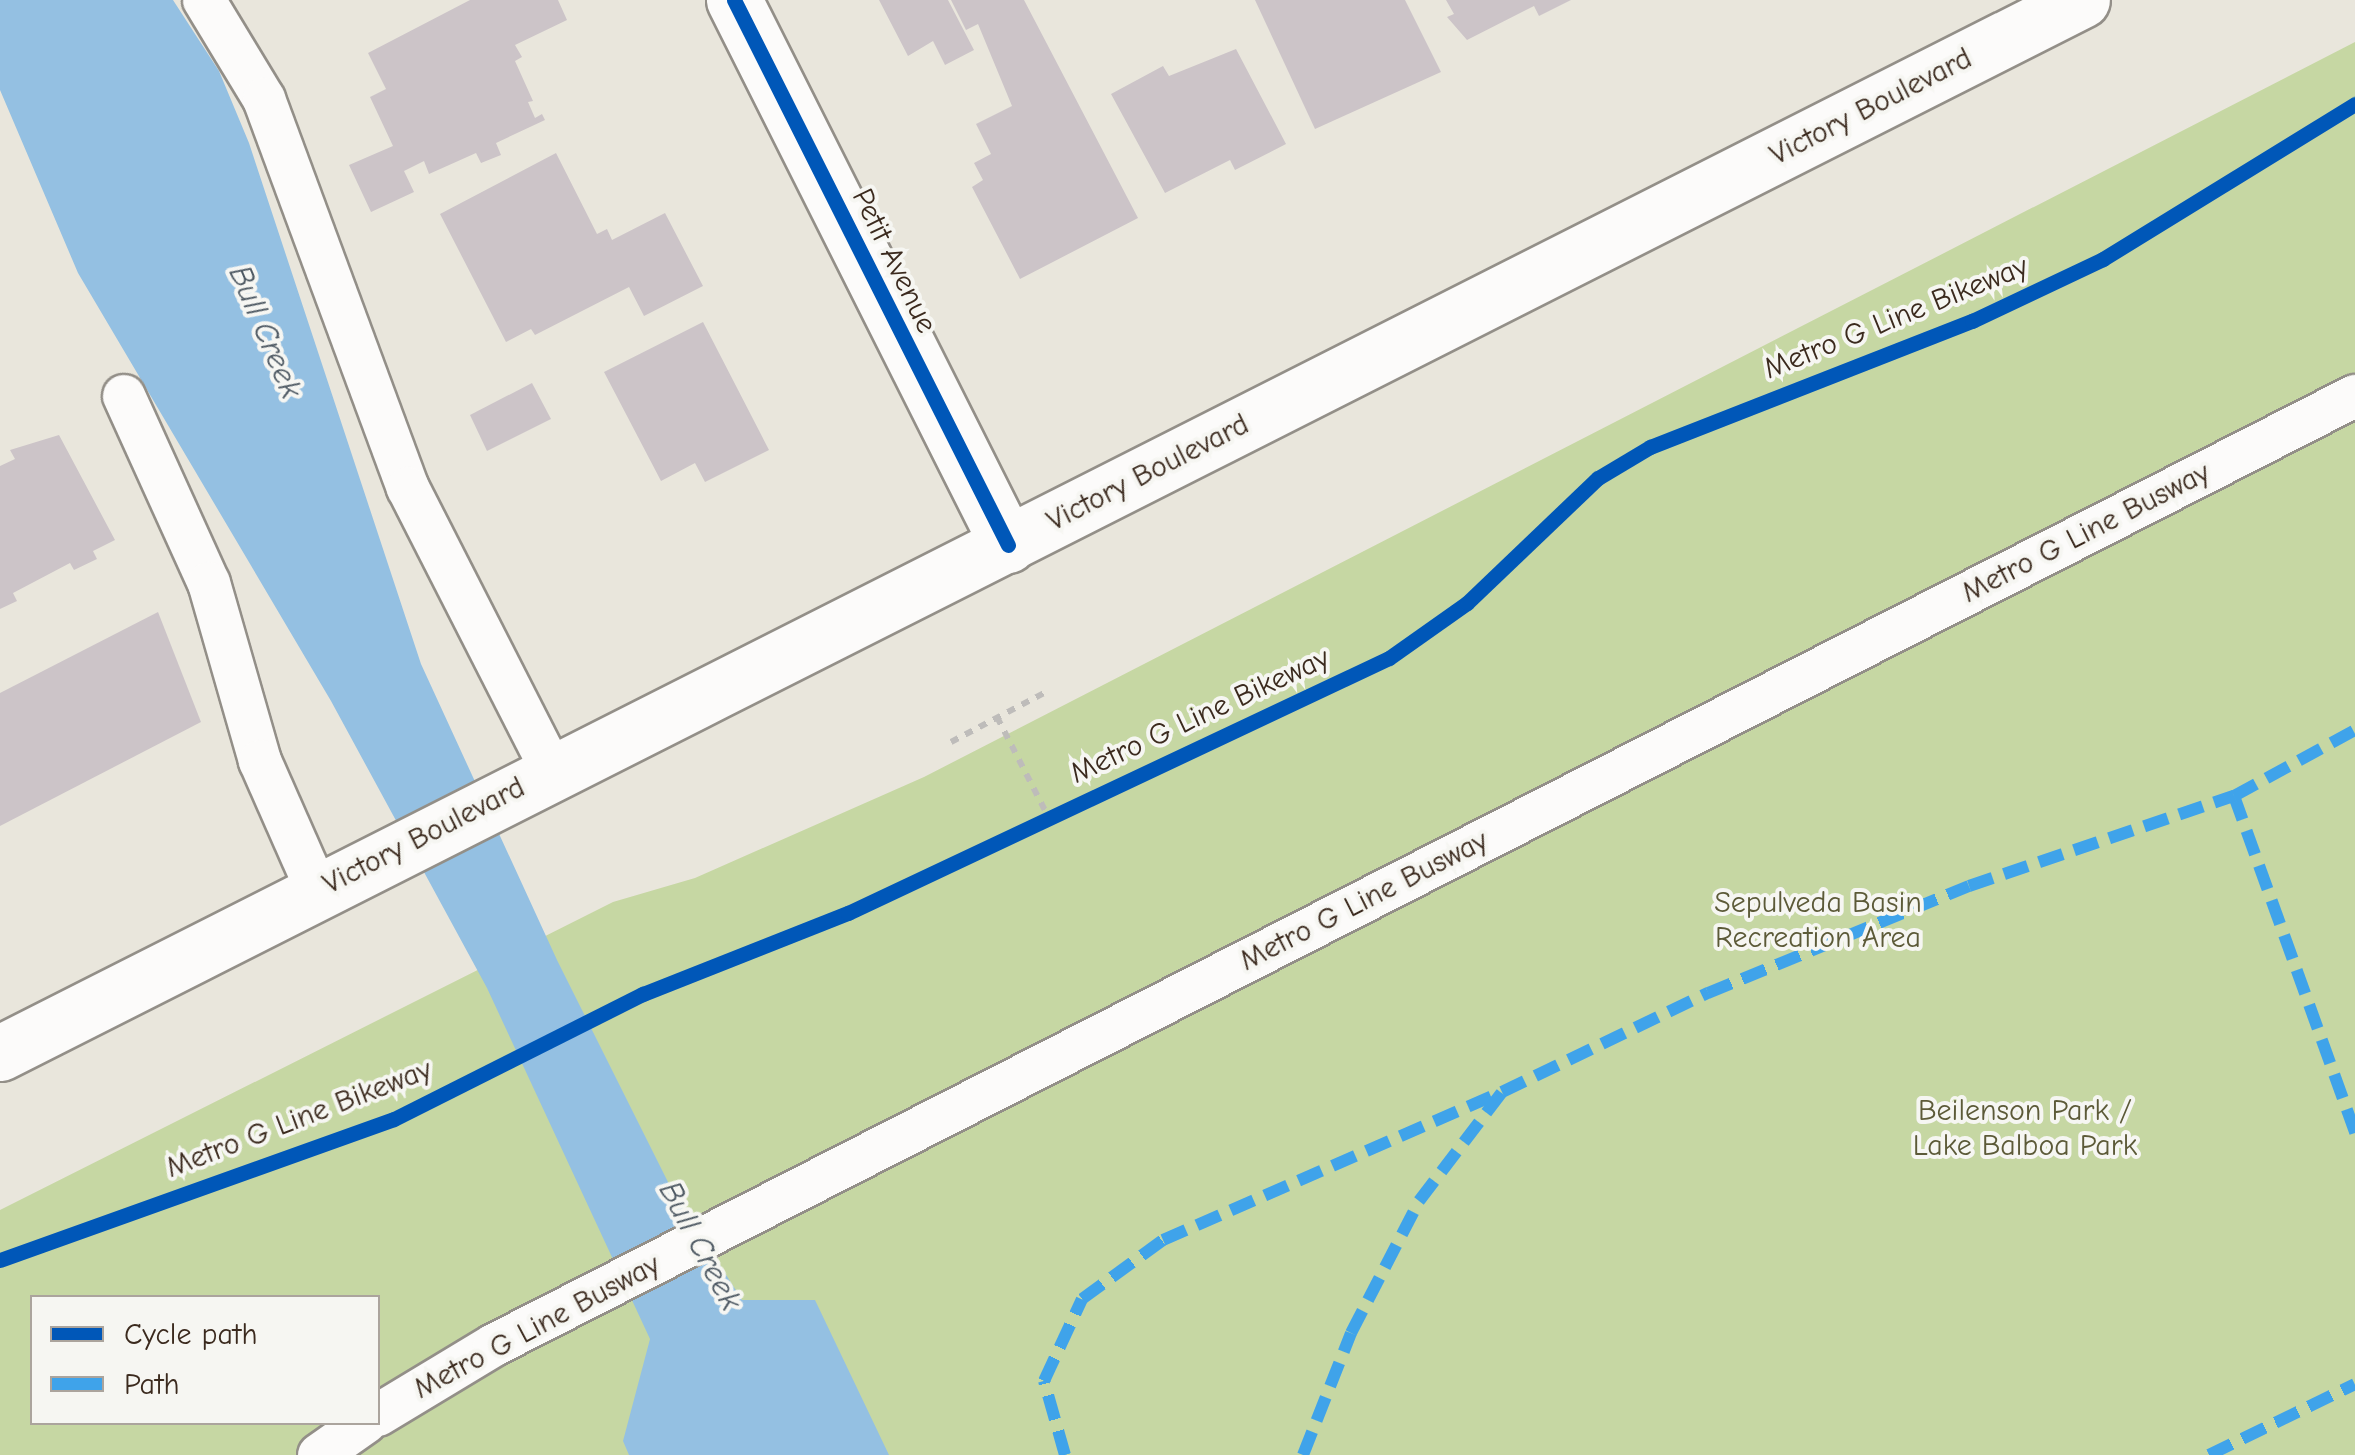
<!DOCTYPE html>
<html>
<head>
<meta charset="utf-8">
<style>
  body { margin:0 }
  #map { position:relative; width:2355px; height:1455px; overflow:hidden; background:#e9e6dc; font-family:"Comic Neue",sans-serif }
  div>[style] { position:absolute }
  .green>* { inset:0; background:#c6d7a3 }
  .water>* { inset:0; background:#94c0e2 }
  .building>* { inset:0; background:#ccc4c8 }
  .path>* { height:6px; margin-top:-3px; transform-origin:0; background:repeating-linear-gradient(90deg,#bebcba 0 8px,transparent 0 16px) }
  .roads { filter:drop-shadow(2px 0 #938f88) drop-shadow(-2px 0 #938f88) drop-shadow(0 2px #938f88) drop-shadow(0 -2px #938f88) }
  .lane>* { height:42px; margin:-21px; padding:0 21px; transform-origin:21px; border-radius:21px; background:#fcfbfa }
  .street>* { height:55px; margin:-27.5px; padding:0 27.5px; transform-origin:27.5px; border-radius:27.5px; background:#fcfbfa }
  .primary>* { height:55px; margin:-27.5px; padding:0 27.5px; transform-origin:27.5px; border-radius:27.5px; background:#fcfbfa }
  .quiet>* { height:12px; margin-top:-6px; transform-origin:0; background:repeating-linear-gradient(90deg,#3fa3ea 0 25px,transparent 0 37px) }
  .cycleway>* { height:15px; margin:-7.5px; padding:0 7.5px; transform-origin:7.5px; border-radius:7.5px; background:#0057b8 }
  span { translate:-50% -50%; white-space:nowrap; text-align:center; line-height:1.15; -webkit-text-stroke:8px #f6f6f2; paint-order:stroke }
  .street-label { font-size:30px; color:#3b2a1e }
  .park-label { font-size:30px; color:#5c5a38 }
  .water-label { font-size:32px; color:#4e5963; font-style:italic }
  .legend { position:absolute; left:30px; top:1295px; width:350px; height:130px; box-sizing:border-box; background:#f6f6f2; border:2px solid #aba49d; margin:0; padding:12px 18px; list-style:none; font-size:30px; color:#3b2a1e }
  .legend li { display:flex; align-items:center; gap:20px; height:50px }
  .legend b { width:50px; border:2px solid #aba49d }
</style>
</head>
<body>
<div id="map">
  <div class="green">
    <div style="clip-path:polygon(evenodd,2355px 42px,2355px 1455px,0 1455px,0 1210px,613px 902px,695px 878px,924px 777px,2355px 42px,32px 1298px,378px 1298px,378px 1422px,32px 1422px,32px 1298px)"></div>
  </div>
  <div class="water">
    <div style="clip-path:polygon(0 0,173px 0,219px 71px,249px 143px,421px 664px,557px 960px,671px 1188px,742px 1300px,815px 1300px,889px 1455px,629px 1455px,623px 1441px,650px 1339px,487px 988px,331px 701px,78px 273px,0 90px)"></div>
  </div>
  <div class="building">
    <div style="clip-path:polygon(470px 0,558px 0,567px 20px,515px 45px,522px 57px,515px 61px,533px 101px,528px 102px,535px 118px,542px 114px,545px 120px,496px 143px,501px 155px,481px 163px,476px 153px,429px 174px,424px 161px,404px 171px,414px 192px,371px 212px,349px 165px,393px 146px,370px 97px,386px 89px,368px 53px)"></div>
    <div style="clip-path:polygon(879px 0,948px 0,974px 50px,945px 65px,933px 41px,908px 56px)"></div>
    <div style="clip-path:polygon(951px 0,1024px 0,1138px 218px,1020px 279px,972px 187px,983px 180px,974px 163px,991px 154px,976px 124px,1012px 106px,978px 24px,966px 30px)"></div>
    <div style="clip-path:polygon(1255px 0,1405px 0,1441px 72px,1315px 129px)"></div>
    <div style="clip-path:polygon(1446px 0,1571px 0,1539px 16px,1534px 6px,1467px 40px,1447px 17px,1454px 14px)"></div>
    <div style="clip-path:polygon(1236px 49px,1286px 144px,1235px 170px,1230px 160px,1165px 193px,1111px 94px,1163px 66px,1169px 76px)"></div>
    <div style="clip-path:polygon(556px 153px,597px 234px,607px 229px,612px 240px,665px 213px,703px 286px,644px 316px,629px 287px,535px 335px,531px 329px,506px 342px,440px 214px)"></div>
    <div style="clip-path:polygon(703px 322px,769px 450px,705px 482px,695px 463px,661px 481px,604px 372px)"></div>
    <div style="clip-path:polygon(532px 383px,551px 419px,487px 451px,470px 415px)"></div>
    <div style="clip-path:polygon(59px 435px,115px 540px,93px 551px,97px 559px,74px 570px,70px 563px,13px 593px,17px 601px,0 609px,0 466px,15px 459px,10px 450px)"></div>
    <div style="clip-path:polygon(158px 612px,201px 722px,0 826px,0 693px)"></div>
  </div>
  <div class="path">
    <div style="left:997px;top:717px;width:114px;rotate:62.8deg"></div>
    <div style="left:951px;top:742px;width:105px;rotate:-27.8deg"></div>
  </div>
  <div class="roads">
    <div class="lane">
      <div style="left:204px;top:0;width:116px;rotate:58.8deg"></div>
      <div style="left:264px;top:99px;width:415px;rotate:69.7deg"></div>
      <div style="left:408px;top:488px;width:319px;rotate:63deg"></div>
      <div style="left:124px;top:396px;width:205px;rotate:65.6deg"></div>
      <div style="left:209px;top:583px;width:185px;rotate:74deg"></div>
      <div style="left:260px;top:761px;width:141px;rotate:66.2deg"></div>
      <div style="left:378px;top:1415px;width:135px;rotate:-31.1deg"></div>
      <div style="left:494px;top:1345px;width:2089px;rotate:-27.02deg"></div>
      <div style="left:319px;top:1455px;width:57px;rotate:-35.1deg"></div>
    </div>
    <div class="street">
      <div style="left:734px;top:0;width:610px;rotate:63.31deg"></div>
    </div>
    <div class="primary">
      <div style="left:0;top:1053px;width:2333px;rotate:-26.83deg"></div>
    </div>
  </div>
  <div class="quiet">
    <div style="left:2234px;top:796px;width:358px;rotate:70.2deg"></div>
    <div style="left:1065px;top:1455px;width:77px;rotate:-105.8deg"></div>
    <div style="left:1044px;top:1381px;width:90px;rotate:-65.1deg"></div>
    <div style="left:1082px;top:1299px;width:100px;rotate:-36.1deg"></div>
    <div style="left:1163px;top:1240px;width:365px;rotate:-23.6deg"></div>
    <div style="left:1303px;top:1455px;width:131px;rotate:-68.5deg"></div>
    <div style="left:1351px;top:1333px;width:148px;rotate:-62.7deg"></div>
    <div style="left:1419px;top:1201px;width:137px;rotate:-52.7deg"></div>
    <div style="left:1502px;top:1092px;width:229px;rotate:-25.7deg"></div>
    <div style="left:1708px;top:993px;width:282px;rotate:-22.3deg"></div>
    <div style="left:1969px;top:886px;width:280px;rotate:-18.8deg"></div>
    <div style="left:2234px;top:796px;width:138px;rotate:-28.6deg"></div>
    <div style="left:2209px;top:1455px;width:162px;rotate:-25.9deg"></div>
  </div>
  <div class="cycleway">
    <div style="left:734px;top:0;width:610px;rotate:63.31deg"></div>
    <div style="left:0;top:1260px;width:418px;rotate:-19.7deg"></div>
    <div style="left:394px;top:1119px;width:279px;rotate:-26.7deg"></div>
    <div style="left:643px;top:994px;width:220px;rotate:-21.6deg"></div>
    <div style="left:848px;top:913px;width:598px;rotate:-25.24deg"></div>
    <div style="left:1389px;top:658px;width:95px;rotate:-35.2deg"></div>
    <div style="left:1467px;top:603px;width:181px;rotate:-43.7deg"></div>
    <div style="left:1598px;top:478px;width:61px;rotate:-30.8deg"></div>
    <div style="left:1650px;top:447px;width:346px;rotate:-21.4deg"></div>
    <div style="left:1972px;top:321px;width:145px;rotate:-25.3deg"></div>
    <div style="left:2103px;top:259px;width:296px;rotate:-31.6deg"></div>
  </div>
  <div class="street-label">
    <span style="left:1871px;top:107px;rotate:-27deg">Victory Boulevard</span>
    <span style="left:894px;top:261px;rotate:64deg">Petit Avenue</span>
    <span style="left:1896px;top:318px;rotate:-22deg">Metro G Line Bikeway</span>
    <span style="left:1148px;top:473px;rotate:-27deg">Victory Boulevard</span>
    <span style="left:2086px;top:533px;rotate:-27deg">Metro G Line Busway</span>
    <span style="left:1200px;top:716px;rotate:-25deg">Metro G Line Bikeway</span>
    <span style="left:424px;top:836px;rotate:-27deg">Victory Boulevard</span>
    <span style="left:1364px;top:901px;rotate:-27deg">Metro G Line Busway</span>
    <span style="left:299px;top:1119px;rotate:-21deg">Metro G Line Bikeway</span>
    <span style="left:537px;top:1327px;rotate:-28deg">Metro G Line Busway</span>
  </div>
  <div class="park-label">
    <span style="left:1818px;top:920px">Sepulveda Basin<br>Recreation Area</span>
    <span style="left:2025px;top:1128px">Beilenson Park /<br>Lake Balboa Park</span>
  </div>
  <div class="water-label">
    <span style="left:265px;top:332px;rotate:67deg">Bull Creek</span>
    <span style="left:700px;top:1246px;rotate:62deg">Bull Creek</span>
  </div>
  <ul class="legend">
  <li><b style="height:12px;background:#0057b8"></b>Cycle path</li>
  <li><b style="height:12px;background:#3fa3ea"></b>Path</li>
  </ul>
</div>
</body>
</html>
